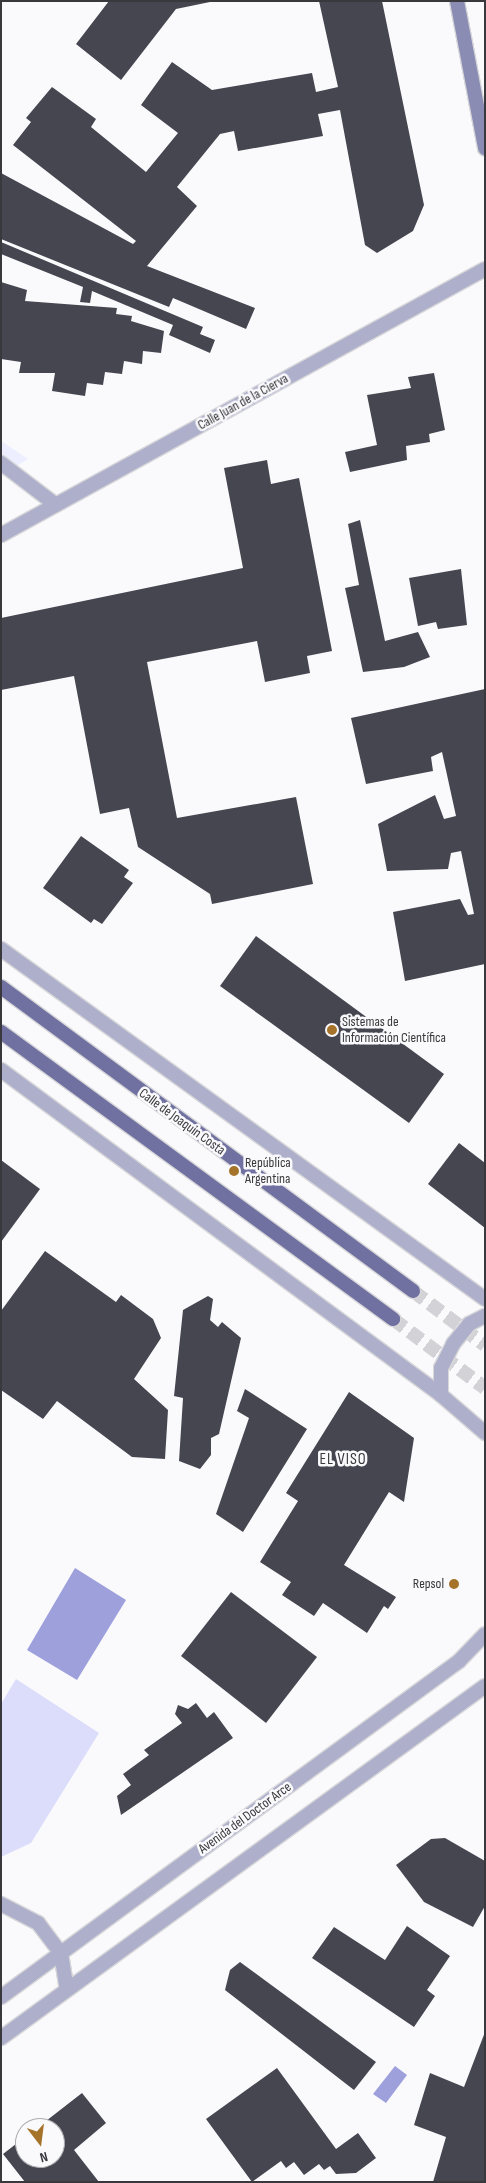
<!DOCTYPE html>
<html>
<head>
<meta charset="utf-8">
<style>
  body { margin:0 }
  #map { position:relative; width:486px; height:2183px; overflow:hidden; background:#fafafd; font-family:"Sofia Sans Condensed",sans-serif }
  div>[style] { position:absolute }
  .built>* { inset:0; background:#edeeff }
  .green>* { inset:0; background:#dbddfb }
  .water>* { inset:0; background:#9ea0dc }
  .building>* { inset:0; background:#464651 }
  .primary-tunnel>* { height:14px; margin-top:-7px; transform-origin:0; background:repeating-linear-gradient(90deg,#d3d3d7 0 14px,transparent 0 21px) }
  .roads { filter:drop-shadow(1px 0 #d7d7da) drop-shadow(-1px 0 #d7d7da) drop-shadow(0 1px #d7d7da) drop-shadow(0 -1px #d7d7da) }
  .service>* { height:14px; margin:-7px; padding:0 7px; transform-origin:7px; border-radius:7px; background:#aeb0cb }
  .minor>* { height:14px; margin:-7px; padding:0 7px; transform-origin:7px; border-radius:7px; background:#aeb0cb }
  .tertiary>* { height:14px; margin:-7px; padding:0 7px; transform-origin:7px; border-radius:7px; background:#aeb0cb }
  .secondary>* { height:14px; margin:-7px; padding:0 7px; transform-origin:7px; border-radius:7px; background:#8a8cb3 }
  .primary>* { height:14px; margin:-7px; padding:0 7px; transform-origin:7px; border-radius:7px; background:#7071a1 }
  .dots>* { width:14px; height:14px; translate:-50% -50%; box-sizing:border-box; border:2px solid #fafafd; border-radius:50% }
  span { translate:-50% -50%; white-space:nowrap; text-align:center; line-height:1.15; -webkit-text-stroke:5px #fafafd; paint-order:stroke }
  .street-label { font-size:14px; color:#38383d }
  .poi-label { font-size:14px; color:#38383d }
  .left { translate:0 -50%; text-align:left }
  .right { translate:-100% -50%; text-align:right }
  .quarter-label { font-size:16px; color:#38383d; letter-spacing:1px }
  .frame { position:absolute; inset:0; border:2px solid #38383d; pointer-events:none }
  .north { position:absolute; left:15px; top:2118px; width:50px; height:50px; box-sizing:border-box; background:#fafafd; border:1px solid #acacb0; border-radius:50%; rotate:165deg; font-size:14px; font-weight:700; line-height:20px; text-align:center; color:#38383d }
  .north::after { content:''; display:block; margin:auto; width:18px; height:22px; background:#a5732a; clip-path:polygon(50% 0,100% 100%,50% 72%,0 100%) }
</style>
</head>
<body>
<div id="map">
  <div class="built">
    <div style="clip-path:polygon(1px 441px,28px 459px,1px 475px)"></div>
  </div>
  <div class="green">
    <div style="clip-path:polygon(16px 1679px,99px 1733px,31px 1843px,1px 1857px,1px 1704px)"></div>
  </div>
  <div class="water">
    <div style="clip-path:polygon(75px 1568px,126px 1600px,77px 1680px,27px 1650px)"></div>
    <div style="clip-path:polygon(395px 2066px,407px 2075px,386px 2103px,373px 2094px)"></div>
  </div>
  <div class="building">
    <div style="clip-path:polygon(109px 1px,210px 1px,210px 2px,176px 9px,121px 80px,76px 44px)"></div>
    <div style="clip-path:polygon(319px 1px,382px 1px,424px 205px,413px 231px,377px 253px,365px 245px,340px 110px,318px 114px,323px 136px,238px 151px,234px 131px,220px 134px,177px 187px,197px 206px,147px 266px,255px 308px,246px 329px,173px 298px,169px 307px,1px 239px,1px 173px,133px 244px,136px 241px,13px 145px,31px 122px,26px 118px,52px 87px,96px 119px,91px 127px,146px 172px,178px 133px,141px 105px,172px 62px,212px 90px,312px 73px,316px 92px,338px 87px)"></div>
    <div style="clip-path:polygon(1px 242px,203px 327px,200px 334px,215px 340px,210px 353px,169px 335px,173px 325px,92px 291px,90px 303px,80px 302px,83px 287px,1px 254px)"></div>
    <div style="clip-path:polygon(1px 282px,27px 290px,25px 301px,117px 308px,116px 314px,132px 316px,131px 321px,164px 331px,161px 353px,143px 351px,142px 364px,124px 361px,122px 374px,105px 372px,103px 385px,87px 383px,85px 396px,52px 391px,55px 373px,19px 373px,21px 362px,1px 359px)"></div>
    <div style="clip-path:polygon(434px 373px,445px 430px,429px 434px,430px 442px,406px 446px,407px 460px,350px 472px,345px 452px,377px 445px,367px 395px,411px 388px,408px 377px)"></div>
    <div style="clip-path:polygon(267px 460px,271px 484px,299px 478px,332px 651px,307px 656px,310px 673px,265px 682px,257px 641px,147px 662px,177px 818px,296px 797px,313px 884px,212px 904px,210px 894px,138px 847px,129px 808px,100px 814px,74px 676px,1px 690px,1px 618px,243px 568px,224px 468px)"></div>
    <div style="clip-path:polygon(360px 520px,385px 641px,418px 632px,430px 657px,404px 667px,363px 672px,345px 588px,359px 585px,348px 524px)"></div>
    <div style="clip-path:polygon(461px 569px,467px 625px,438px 629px,436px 622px,418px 626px,409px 578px)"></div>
    <div style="clip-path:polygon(485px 689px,485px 964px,405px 981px,393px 912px,460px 899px,468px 915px,474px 914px,461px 851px,451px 853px,448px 869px,387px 871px,378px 824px,435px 795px,444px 819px,456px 816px,442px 752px,431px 757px,433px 771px,366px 784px,351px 718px)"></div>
    <div style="clip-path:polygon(81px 836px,129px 870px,124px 877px,133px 883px,102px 924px,94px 919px,91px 923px,43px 888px)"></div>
    <div style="clip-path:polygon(256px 936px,444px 1074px,409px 1123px,220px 986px)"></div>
    <div style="clip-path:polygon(459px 1143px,485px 1163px,485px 1228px,428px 1184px)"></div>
    <div style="clip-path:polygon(1px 1160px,40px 1189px,1px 1242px)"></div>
    <div style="clip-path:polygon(45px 1251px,116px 1302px,121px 1295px,153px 1319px,161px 1338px,134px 1379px,168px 1410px,165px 1459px,132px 1457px,57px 1401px,43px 1419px,1px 1390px,1px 1311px)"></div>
    <div style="clip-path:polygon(208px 1296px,213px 1299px,210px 1320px,218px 1327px,222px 1322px,241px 1338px,219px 1434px,211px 1438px,211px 1455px,200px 1469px,179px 1461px,183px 1398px,174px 1396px,183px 1310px)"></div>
    <div style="clip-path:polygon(245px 1389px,307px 1429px,243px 1532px,216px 1514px,249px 1418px,237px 1411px)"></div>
    <div style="clip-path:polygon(349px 1392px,414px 1438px,404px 1502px,389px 1492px,344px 1565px,396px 1597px,388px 1609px,384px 1606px,367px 1633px,323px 1603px,314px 1616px,282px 1595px,291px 1582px,260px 1562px,298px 1501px,286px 1493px)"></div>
    <div style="clip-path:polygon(231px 1592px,317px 1657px,266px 1723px,181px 1656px)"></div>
    <div style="clip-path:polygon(196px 1703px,207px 1718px,214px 1712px,233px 1738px,121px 1815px,117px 1796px,131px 1785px,123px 1774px,149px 1755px,144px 1750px,182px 1723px,175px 1714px,178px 1705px,188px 1709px)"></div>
    <div style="clip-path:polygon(445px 1838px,485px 1861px,485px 1906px,473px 1927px,424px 1902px,396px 1865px,431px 1839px)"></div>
    <div style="clip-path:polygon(407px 1926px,450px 1956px,427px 1990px,435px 1996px,414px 2027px,312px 1958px,334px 1927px,385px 1960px)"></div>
    <div style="clip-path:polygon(240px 1962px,376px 2062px,354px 2090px,225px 1990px,230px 1970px)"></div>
    <div style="clip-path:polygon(485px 2032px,485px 2182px,433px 2182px,446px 2137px,414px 2125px,430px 2073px,464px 2087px)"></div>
    <div style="clip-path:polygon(277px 2068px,336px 2149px,358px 2133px,376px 2158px,356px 2173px,336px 2174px,330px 2166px,324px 2170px,319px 2164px,304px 2175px,294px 2162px,286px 2168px,281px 2161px,252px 2182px,206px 2119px)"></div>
    <div style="clip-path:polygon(82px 2093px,106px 2123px,74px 2150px,99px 2182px,25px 2182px,3px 2154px,25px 2137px,25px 2158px,55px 2158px,55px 2128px,37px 2128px)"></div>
  </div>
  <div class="primary-tunnel">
    <div style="left:413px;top:1291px;width:90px;rotate:36.9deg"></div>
    <div style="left:393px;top:1319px;width:115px;rotate:36.9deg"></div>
  </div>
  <div class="roads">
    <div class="service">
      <div style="left:1px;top:463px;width:69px;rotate:37.4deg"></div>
      <div style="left:441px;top:1395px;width:27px;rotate:-90deg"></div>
      <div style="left:441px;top:1368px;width:27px;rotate:-63deg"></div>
      <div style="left:453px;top:1344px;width:26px;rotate:-51deg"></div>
      <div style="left:469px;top:1324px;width:18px;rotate:-27deg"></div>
      <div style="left:1px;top:1904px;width:42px;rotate:27.2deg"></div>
      <div style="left:38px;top:1923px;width:38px;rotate:53deg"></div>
      <div style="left:61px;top:1953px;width:33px;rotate:81deg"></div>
      <div style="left:1px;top:1997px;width:568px;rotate:-36.26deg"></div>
      <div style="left:459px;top:1661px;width:37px;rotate:-46deg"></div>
    </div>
    <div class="minor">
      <div style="left:1px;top:535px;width:552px;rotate:-28.79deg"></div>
    </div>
    <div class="tertiary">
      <div style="left:1px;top:949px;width:597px;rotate:35.87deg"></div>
      <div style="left:1px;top:1070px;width:547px;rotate:36.45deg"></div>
      <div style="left:441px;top:1395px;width:58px;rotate:40.8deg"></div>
      <div style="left:1px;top:2038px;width:598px;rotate:-36.03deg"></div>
    </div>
    <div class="secondary">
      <div style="left:457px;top:1px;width:150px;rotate:79.2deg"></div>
    </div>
    <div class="primary">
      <div style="left:1px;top:987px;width:512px;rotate:36.42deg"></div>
      <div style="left:1px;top:1032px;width:486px;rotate:36.2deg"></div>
    </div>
  </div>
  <div class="dots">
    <div style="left:332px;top:1030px;background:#a5732a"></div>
    <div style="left:234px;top:1171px;background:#a5732a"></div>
    <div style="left:454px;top:1584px;background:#a5732a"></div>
  </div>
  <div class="street-label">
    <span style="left:243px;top:402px;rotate:-29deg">Calle Juan de la Cierva</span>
    <span style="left:182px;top:1122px;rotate:36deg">Calle de Joaquín Costa</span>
    <span style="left:245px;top:1818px;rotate:-36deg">Avenida del Doctor Arce</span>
  </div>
  <div class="poi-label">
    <span class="left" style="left:342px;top:1030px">Sistemas de<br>Información Científica</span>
    <span class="left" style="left:245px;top:1171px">República<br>Argentina</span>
    <span class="right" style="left:444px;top:1584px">Repsol</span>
  </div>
  <div class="quarter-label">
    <span style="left:343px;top:1460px">EL VISO</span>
  </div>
  <div class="frame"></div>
  <div class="north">N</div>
</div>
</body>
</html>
